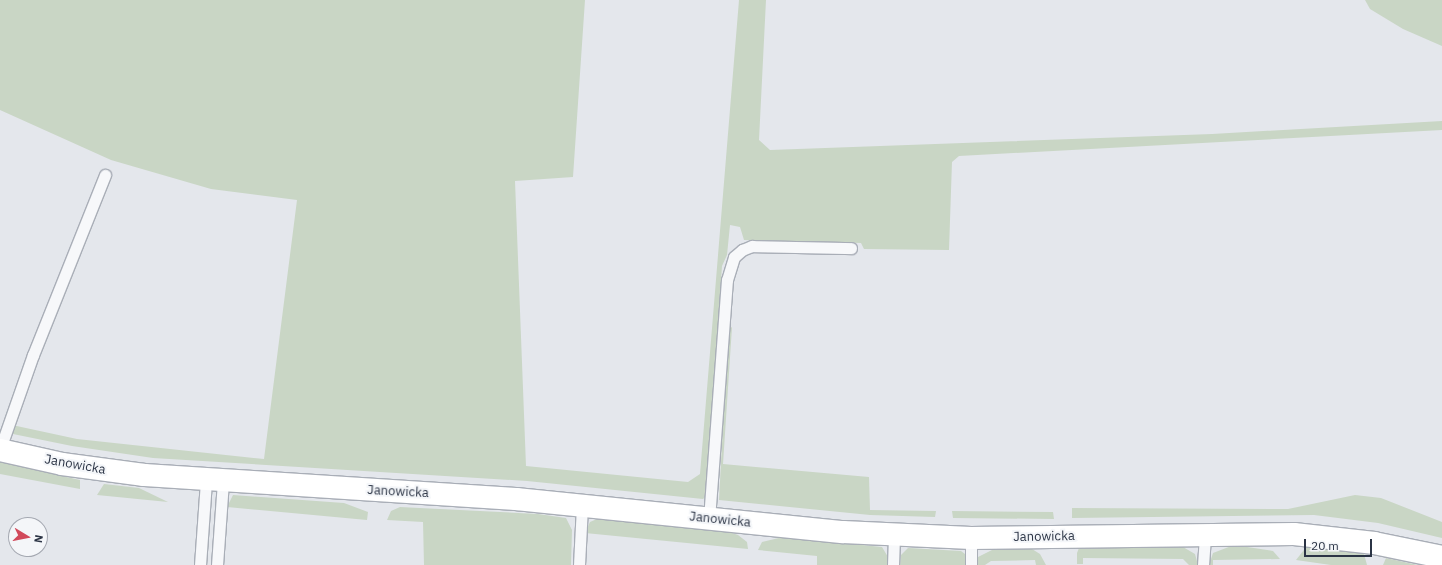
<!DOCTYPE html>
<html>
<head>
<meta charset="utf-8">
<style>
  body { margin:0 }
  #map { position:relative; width:1442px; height:565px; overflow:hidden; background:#e4e7ec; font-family:"IBM Plex Sans",sans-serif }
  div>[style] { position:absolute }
  .green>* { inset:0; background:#c9d6c5 }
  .roads { filter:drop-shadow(1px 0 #a9aeb7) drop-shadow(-1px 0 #a9aeb7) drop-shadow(0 1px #a9aeb7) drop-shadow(0 -1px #a9aeb7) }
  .lane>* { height:11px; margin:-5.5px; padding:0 5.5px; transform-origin:5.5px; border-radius:5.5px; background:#f7f8fa }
  .secondary>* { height:22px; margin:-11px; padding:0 11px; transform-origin:11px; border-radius:11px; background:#fff }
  span { translate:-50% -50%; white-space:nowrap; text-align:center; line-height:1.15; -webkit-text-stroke:4px #f4f6f9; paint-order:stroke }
  .street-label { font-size:13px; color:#2b3445 }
  .north { position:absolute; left:8px; top:517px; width:40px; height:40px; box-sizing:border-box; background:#f4f6f9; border:1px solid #a4a8b1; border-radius:50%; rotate:100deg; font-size:11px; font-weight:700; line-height:16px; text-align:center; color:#2b3445 }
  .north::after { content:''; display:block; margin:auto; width:14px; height:18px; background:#d1495b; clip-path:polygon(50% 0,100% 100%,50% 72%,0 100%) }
  .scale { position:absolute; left:1304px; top:539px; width:68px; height:18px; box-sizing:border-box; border:2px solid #2b3445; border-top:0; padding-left:5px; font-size:12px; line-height:14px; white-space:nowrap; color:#2b3445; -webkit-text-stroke:3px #f4f6f9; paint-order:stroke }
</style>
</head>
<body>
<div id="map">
  <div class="green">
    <div style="clip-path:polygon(0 0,585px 0,573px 177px,515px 181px,526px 466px,688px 482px,700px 474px,739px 0,766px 0,759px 140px,770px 150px,1212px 134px,1442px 121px,1442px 130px,959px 156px,952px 162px,949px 250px,864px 249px,861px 243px,744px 240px,740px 227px,730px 225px,727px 255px,722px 266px,706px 496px,703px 499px,527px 481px,153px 458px,72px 446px,13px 434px,12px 425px,77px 439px,264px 459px,297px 200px,211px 189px,111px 160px,0 110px)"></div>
    <div style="clip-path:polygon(1365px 0,1442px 0,1442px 46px,1403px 29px,1370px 9px)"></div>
    <div style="clip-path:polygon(732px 327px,723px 464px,869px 477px,870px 510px,936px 511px,935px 517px,870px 515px,719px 500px,728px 330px)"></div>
    <div style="clip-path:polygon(0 462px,80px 480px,80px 489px,0 474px)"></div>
    <div style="clip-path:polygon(104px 484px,139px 488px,168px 502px,97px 495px)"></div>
    <div style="clip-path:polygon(233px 495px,344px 503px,368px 512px,367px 520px,227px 507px)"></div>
    <div style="clip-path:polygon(1355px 495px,1381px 498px,1442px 522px,1442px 538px,1378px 523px,1314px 515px,1072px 518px,1072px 508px,1288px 509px)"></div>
    <div style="clip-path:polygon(400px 507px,538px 514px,566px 518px,572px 530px,571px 565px,424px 565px,423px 522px,387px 520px,391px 511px)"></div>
    <div style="clip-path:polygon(952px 511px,1053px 512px,1054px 519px,953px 518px)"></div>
    <div style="clip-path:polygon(597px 519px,726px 531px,738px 535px,747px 542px,748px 549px,585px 533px,590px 522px)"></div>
    <div style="clip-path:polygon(783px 537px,882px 547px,888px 557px,888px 565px,817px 565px,817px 556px,758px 550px,762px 542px)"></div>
    <div style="clip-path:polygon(1234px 545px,1273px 551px,1280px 559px,1213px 560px,1213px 565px,1209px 565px,1213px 553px)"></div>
    <div style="clip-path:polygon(1307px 546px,1364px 554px,1367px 565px,1331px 565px,1296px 560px)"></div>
    <div style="clip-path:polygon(1183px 547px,1195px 554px,1198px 565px,1189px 565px,1183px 559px,1083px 558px,1083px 564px,1077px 564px,1077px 553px,1079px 548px)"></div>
    <div style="clip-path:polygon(908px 548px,961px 551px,965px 554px,967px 565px,900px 565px,901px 555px)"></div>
    <div style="clip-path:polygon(994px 549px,1032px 549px,1040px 554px,1046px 565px,1036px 565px,1035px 560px,991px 561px,985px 565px,976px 565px,978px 557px)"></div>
    <div style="clip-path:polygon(1386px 558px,1418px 565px,1383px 565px)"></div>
  </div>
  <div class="roads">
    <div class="lane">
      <div style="left:0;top:449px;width:100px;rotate:-70.7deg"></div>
      <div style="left:33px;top:355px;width:194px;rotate:-68.2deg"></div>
      <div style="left:709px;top:519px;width:240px;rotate:-85.7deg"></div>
      <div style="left:727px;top:280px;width:24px;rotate:-73deg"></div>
      <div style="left:734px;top:257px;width:11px;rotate:-41deg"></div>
      <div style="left:742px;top:250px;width:11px;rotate:-22deg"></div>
      <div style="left:752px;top:246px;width:99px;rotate:1.2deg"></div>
      <div style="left:971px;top:538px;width:27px;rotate:90deg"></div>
      <div style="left:200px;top:565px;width:84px;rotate:-85.9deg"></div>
      <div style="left:217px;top:565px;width:83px;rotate:-85.9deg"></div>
      <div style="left:579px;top:565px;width:59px;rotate:-87.1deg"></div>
      <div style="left:893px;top:565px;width:30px;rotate:-88deg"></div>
      <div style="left:1203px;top:565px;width:31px;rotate:-86deg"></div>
    </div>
    <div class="secondary">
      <div style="left:0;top:450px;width:64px;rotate:12.7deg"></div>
      <div style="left:62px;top:464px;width:83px;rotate:7.6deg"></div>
      <div style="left:144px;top:475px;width:373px;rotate:3.7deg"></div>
      <div style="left:516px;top:499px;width:329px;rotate:5.8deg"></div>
      <div style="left:843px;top:532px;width:128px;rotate:2.7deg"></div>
      <div style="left:971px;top:538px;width:323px;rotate:-0.7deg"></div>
      <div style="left:1294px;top:534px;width:81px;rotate:6.4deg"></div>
      <div style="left:1374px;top:543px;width:69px;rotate:11.6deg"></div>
    </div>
  </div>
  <div class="street-label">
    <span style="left:75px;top:465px;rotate:10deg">Janowicka</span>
    <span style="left:398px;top:492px;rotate:3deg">Janowicka</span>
    <span style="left:720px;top:520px;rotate:6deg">Janowicka</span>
    <span style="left:1044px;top:537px;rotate:-1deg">Janowicka</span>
  </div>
  <div class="north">N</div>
  <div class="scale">20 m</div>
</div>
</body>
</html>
